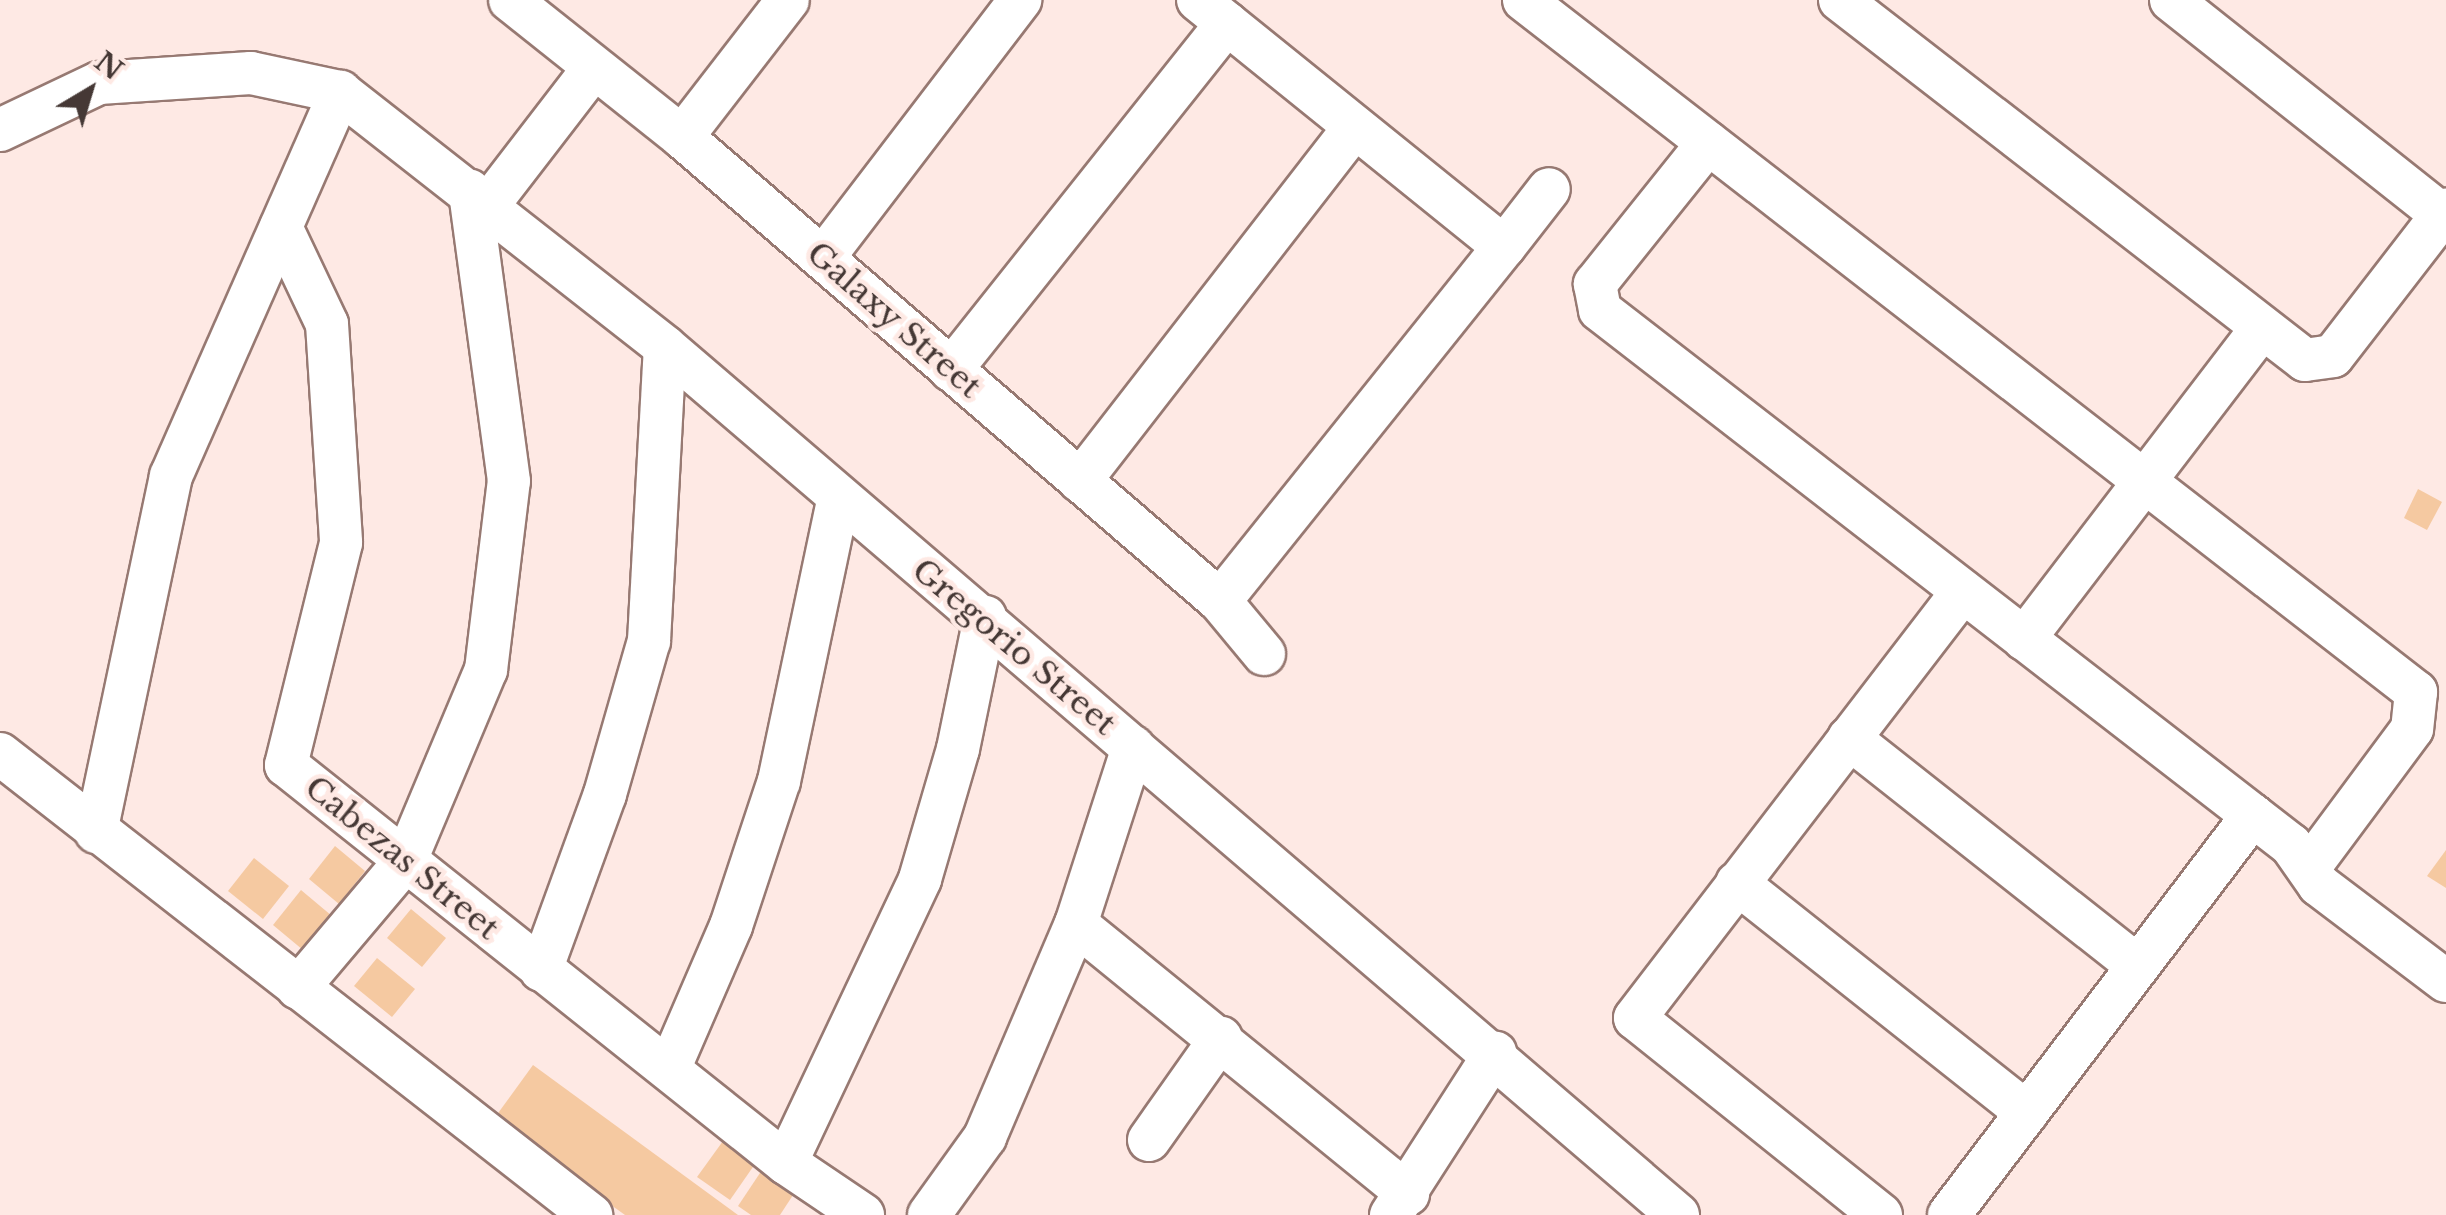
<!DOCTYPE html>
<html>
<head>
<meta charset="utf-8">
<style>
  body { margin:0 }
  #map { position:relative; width:2446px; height:1215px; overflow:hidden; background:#fee9e4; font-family:"Libre Baskerville",serif }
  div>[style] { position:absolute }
  .building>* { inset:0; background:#f5c9a1 }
  .roads { filter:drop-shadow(2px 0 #977972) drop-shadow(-2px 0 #977972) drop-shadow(0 2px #977972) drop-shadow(0 -2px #977972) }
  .minor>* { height:42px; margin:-21px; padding:0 21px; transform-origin:21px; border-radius:21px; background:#fff }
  span { translate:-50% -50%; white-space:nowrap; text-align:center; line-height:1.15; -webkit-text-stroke:9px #fee9e4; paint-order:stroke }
  .street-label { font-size:32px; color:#453835 }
  .north { position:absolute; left:40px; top:40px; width:100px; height:100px; -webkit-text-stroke:8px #fee9e4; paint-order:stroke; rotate:38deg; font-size:28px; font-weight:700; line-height:40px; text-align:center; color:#453835 }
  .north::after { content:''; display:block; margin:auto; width:35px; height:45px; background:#453835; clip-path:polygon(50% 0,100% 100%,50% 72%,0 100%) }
</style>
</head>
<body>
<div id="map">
  <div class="building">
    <div style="clip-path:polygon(2418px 489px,2442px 502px,2427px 530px,2404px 518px)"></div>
    <div style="clip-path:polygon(335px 846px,365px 871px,339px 904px,309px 879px)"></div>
    <div style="clip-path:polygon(2446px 850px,2446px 888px,2427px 876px)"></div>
    <div style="clip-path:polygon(254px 858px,289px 886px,263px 919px,228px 891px)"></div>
    <div style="clip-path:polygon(301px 890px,332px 916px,303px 950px,273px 925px)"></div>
    <div style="clip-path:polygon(411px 909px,446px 938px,422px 967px,387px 938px)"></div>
    <div style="clip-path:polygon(377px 958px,415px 989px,392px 1017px,354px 986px)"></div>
    <div style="clip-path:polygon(533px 1065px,738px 1215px,625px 1215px,493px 1120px)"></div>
    <div style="clip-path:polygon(723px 1141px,755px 1164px,730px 1200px,697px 1177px)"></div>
    <div style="clip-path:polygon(762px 1170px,795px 1192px,780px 1215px,751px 1215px,738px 1206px)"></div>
  </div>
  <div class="roads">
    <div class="minor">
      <div style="left:510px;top:0;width:220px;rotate:38.5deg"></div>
      <div style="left:682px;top:137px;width:710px;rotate:40.78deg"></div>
      <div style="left:1220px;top:601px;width:69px;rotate:50.3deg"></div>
      <div style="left:1198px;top:0;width:393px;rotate:38.9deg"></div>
      <div style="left:1504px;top:247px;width:73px;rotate:-52.2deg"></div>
      <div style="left:1524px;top:0;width:1129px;rotate:37.8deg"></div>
      <div style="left:2416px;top:692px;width:37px;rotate:96deg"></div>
      <div style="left:2412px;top:729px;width:174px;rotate:126.6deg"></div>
      <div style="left:1840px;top:0;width:588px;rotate:37.75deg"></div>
      <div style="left:2305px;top:360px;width:28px;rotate:-8deg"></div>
      <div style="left:2333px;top:356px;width:185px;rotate:-52.3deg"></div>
      <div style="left:2171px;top:0;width:346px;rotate:38.4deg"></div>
      <div style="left:0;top:130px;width:110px;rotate:-25.4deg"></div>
      <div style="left:99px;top:83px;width:152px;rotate:-3.8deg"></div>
      <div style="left:251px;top:73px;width:91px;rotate:12.1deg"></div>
      <div style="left:340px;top:92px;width:413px;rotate:38.1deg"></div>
      <div style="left:665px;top:347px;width:1334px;rotate:40.59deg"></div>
      <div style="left:682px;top:137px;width:173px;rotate:-52.3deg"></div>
      <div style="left:1708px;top:143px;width:181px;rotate:128.7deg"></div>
      <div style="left:1595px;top:284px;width:26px;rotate:79deg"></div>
      <div style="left:1600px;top:310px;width:874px;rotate:37.75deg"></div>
      <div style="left:2291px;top:845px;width:49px;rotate:55deg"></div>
      <div style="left:2319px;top:885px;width:159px;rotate:37.1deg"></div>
      <div style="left:489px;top:204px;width:170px;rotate:-52.4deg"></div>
      <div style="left:281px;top:227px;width:107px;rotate:64.6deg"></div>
      <div style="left:327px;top:324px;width:219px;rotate:86.3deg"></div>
      <div style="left:341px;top:543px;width:229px;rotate:103.9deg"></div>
      <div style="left:286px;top:765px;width:639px;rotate:38.52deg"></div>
      <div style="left:786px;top:1163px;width:93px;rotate:34deg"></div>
      <div style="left:823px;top:258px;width:325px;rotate:-52.6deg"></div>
      <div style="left:951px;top:370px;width:443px;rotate:-51.5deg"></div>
      <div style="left:1080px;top:481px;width:448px;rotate:-52.2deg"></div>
      <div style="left:1220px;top:601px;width:454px;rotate:-51.3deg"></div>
      <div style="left:2024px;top:639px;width:390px;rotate:-52.6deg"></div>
      <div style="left:1849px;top:738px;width:368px;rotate:38.3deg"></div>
      <div style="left:0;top:754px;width:750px;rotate:37.96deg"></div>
      <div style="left:96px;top:832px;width:364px;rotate:-78.1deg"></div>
      <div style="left:171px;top:476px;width:420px;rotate:-66.2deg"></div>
      <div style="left:1737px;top:883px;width:370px;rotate:38.4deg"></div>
      <div style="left:1076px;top:924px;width:428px;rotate:39.1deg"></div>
      <div style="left:541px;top:970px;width:187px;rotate:-70deg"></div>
      <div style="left:605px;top:794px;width:159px;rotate:-74deg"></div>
      <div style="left:649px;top:641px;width:294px;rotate:-86.9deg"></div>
      <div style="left:298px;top:988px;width:167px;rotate:-49.8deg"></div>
      <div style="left:406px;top:860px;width:206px;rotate:-67.2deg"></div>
      <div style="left:486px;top:670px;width:190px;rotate:-83.1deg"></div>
      <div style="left:509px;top:481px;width:293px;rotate:-97.7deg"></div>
      <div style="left:670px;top:1067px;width:154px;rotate:-66.6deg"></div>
      <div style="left:731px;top:926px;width:153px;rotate:-71.7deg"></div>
      <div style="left:779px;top:781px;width:287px;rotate:-78.1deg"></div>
      <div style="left:1149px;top:1140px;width:125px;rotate:-54.8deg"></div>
      <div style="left:786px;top:1163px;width:314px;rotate:-64.7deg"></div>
      <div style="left:920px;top:879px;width:135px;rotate:-73.7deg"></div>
      <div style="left:958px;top:749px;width:135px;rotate:-78.4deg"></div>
      <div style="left:929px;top:1215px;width:96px;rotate:-54.3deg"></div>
      <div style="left:985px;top:1137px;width:232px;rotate:-66.9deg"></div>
      <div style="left:1076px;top:924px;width:186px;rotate:-72.1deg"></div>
      <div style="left:1391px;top:1215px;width:193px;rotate:-57.3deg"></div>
      <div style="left:1881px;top:1215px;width:315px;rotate:-141.3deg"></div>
      <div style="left:1635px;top:1018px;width:538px;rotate:-52.47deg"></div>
      <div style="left:1949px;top:1215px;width:502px;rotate:-52.77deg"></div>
    </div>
  </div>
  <div class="street-label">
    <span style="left:894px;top:320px;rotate:41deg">Galaxy Street</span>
    <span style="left:1014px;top:647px;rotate:40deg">Gregorio Street</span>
    <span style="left:402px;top:858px;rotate:39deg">Cabezas Street</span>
  </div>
  <div class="north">N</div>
</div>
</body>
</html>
